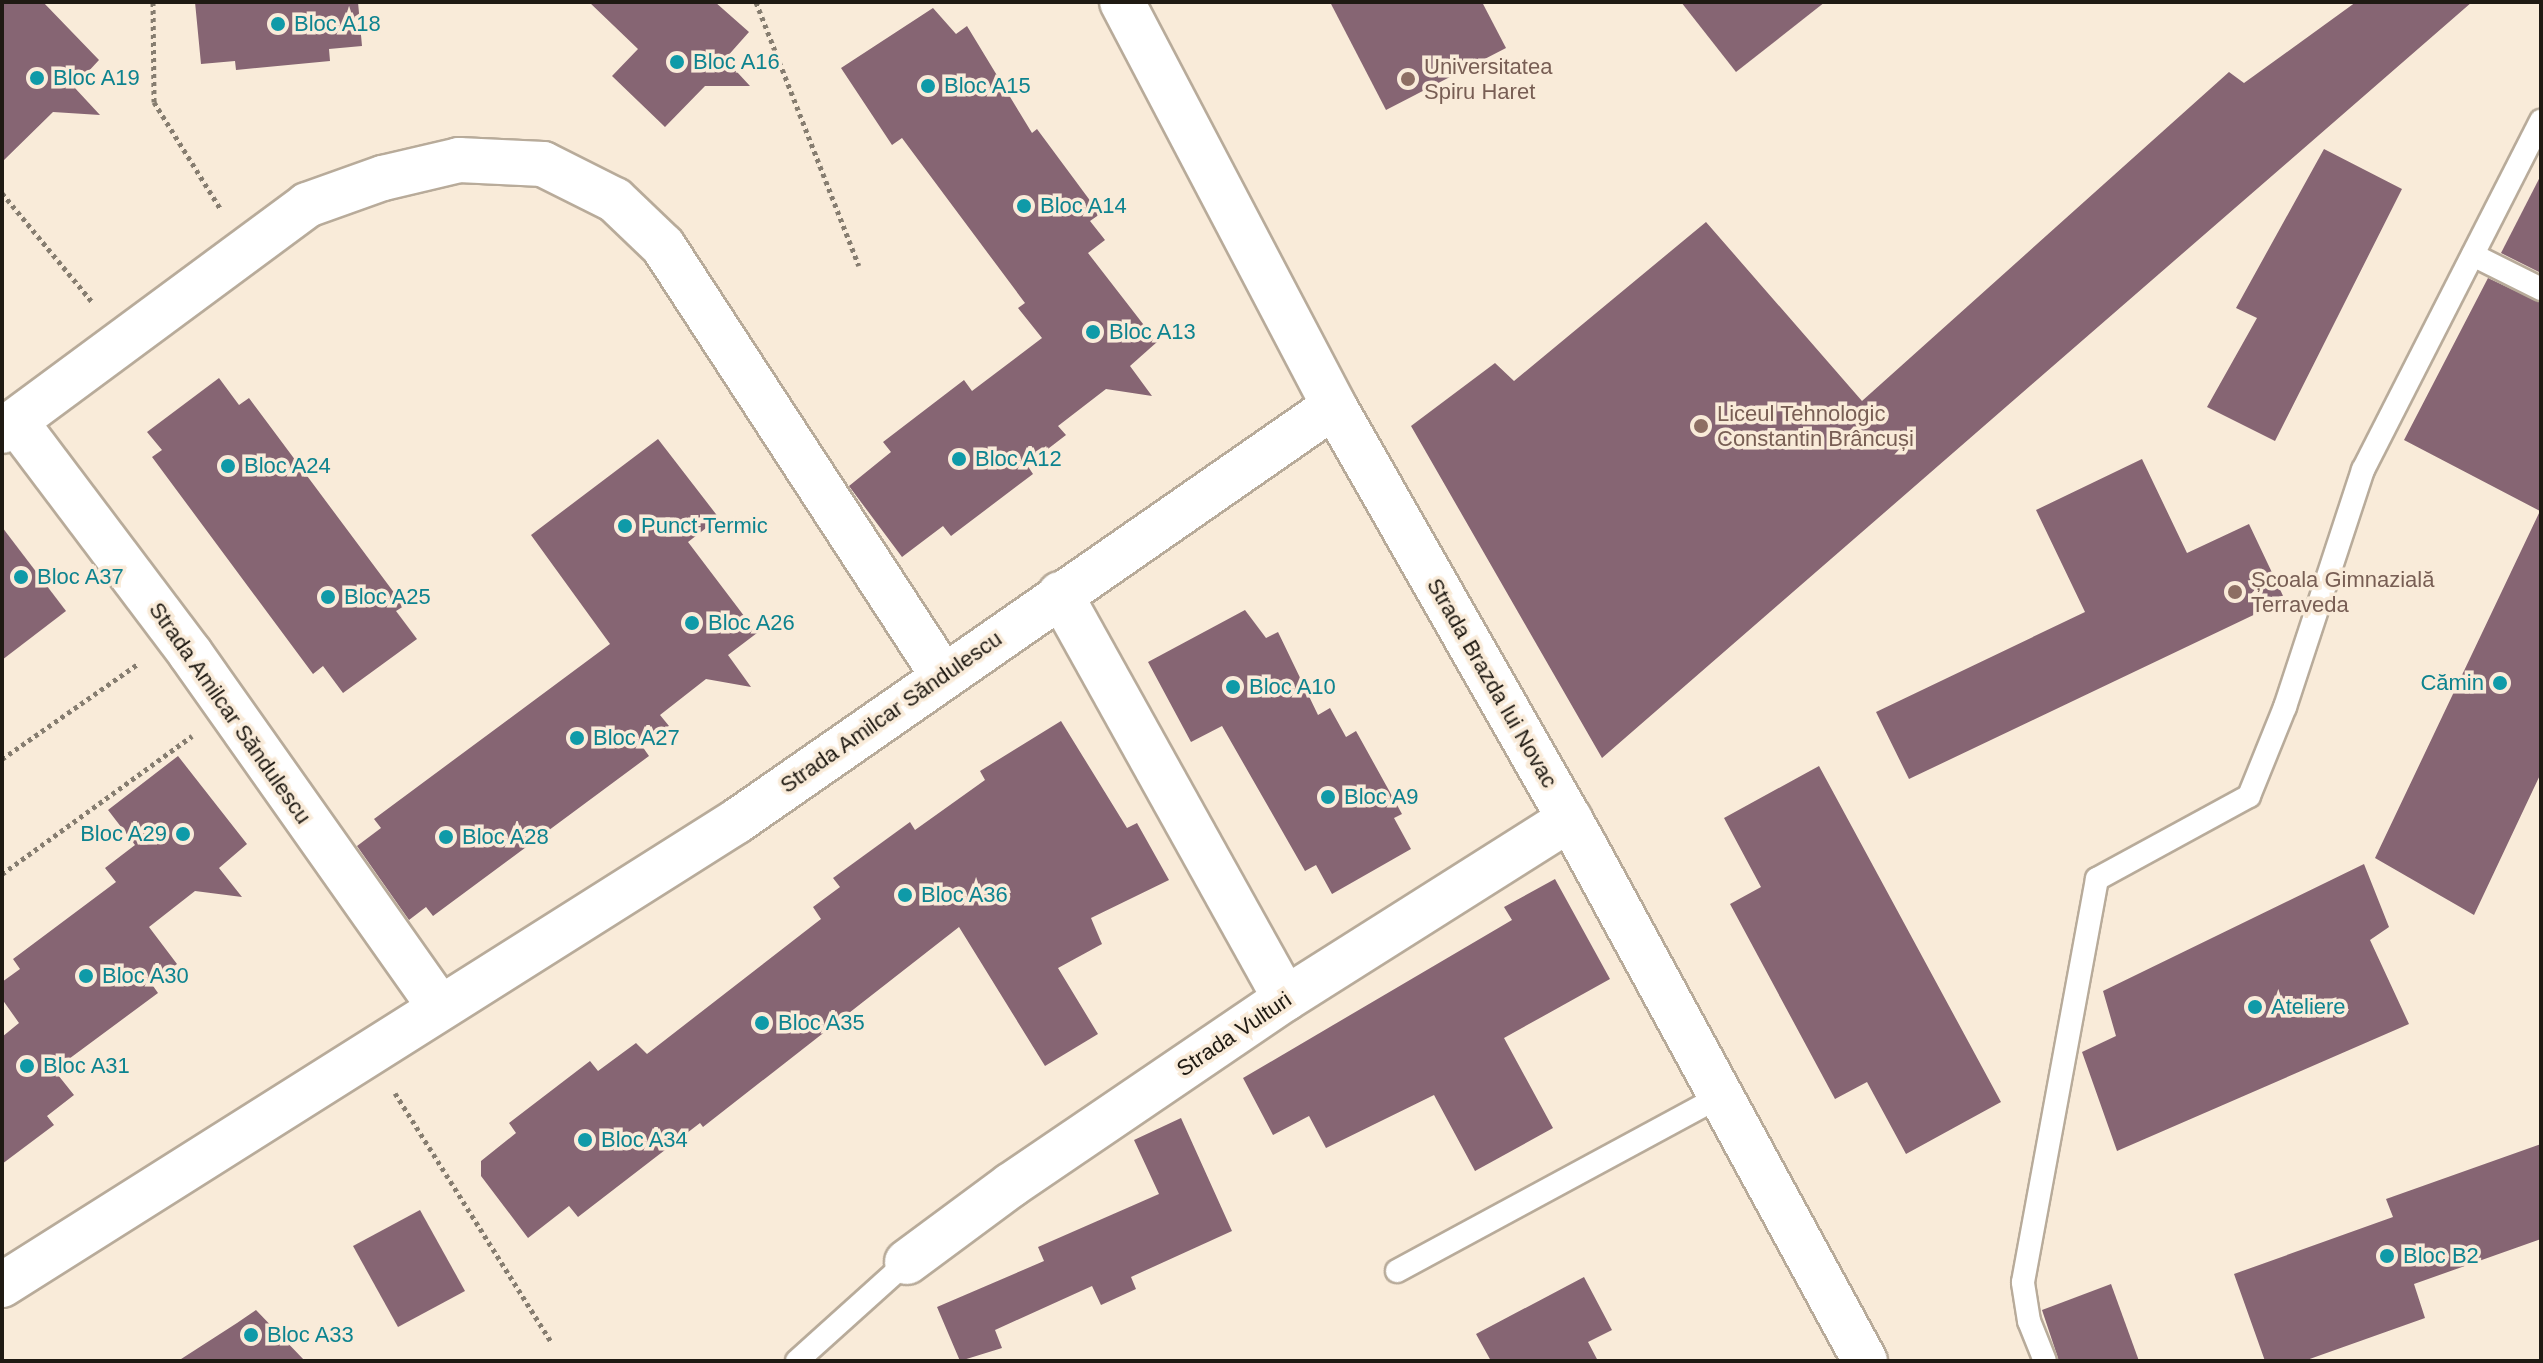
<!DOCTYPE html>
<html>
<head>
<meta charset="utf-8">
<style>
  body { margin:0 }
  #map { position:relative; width:2543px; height:1363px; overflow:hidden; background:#f9ebd9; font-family:Helvetica,sans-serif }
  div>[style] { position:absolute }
  .building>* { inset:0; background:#866573 }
  .path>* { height:5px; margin-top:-2.5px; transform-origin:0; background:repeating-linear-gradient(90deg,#867d70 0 4px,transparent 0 8px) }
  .roads { filter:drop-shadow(2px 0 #b8ab9a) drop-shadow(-2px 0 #b8ab9a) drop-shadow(0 2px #b8ab9a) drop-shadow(0 -2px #b8ab9a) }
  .lane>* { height:22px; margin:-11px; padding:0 11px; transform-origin:11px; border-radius:11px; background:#fff }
  .street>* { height:44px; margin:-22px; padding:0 22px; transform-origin:22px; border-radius:22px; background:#fff }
  .dots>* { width:22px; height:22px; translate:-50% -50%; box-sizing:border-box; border:4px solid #f9ebd9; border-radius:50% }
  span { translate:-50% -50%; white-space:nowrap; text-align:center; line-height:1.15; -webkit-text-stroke:7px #f9ebd9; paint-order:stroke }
  .culture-label { font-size:22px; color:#0d838f }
  .left { translate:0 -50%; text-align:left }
  .right { translate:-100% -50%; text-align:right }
  .education-label { font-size:22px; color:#785e54 }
  .street-label { font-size:22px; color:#1f1a13 }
  .frame { position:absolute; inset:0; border:4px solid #1f1a13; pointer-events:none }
</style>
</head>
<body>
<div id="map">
  <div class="building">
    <div style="clip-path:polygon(2px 2px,43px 2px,99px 60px,74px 87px,100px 115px,53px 112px,2px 162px)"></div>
    <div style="clip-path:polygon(195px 2px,358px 2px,362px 46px,329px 49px,330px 61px,236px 70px,235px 61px,201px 64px)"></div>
    <div style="clip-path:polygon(589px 2px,715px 2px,749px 32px,725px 59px,750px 86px,705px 86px,665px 127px,612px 76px,638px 49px)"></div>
    <div style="clip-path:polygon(1330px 2px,1482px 2px,1506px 48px,1386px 110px)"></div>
    <div style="clip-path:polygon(1681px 2px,1825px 2px,1736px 72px)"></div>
    <div style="clip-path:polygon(2356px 2px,2472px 2px,1602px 758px,1411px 426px,1495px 363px,1514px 381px,1706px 222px,1862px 401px,2229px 72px,2244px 83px)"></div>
    <div style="clip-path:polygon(933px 8px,956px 34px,967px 26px,1032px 133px,1037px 129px,1100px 214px,1090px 221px,1105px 240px,1088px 253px,1157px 342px,1130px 366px,1152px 396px,1106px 389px,1058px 426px,1066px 435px,1027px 465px,1033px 474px,951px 536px,943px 526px,902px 557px,849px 486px,891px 452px,883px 442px,964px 380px,972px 391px,1042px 338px,1018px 308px,1025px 303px,902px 138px,892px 145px,841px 68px)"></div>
    <div style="clip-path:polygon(2324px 149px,2402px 189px,2275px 441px,2207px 407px,2257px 318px,2236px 308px)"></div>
    <div style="clip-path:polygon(2541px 175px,2541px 273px,2501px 253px)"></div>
    <div style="clip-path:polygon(2488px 278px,2541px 303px,2541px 773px,2474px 915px,2375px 858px,2540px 511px,2404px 440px)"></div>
    <div style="clip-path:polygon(219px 378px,239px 405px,249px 398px,404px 606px,396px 611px,417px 639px,343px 693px,323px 666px,313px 674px,152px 457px,162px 450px,147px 432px)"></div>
    <div style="clip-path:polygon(658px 439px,719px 518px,688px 542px,757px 633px,728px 655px,751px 687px,706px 679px,660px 715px,669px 726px,642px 746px,649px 756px,433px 916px,426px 907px,409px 920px,357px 846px,381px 828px,374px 819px,610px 644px,531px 535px)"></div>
    <div style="clip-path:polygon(2142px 459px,2187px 553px,2249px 524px,2285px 600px,1909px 779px,1876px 712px,2085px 612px,2036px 510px)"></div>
    <div style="clip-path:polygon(2px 527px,66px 611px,2px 660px)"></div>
    <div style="clip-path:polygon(1245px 610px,1266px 638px,1278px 632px,1318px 715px,1330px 708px,1346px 737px,1356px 731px,1402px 814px,1394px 818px,1411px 849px,1332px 894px,1316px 865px,1305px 871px,1222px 726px,1191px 742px,1148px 662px)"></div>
    <div style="clip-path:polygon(1061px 721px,1127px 828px,1137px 823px,1169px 880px,1091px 918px,1102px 944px,1058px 968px,1098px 1034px,1045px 1066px,959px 927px,703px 1127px,700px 1123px,578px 1217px,569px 1206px,528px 1238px,481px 1176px,481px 1161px,516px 1133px,509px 1123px,590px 1061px,598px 1071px,636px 1043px,647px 1054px,821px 919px,813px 907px,840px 887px,833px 878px,910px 822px,915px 830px,985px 780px,980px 771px)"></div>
    <div style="clip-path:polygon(178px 756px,247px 844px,219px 868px,242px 897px,195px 891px,149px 927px,177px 964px,151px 983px,158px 993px,54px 1070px,74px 1095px,47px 1116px,54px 1125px,2px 1164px,2px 1037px,19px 1023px,2px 999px,2px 982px,20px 969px,13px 959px,116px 882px,105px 868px,135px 845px,108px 810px)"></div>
    <div style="clip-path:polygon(1819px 766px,2001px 1102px,1906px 1154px,1867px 1082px,1835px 1099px,1730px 904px,1761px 887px,1724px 818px)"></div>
    <div style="clip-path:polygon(2364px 864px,2389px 927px,2370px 940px,2409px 1024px,2117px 1151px,2082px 1052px,2116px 1036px,2103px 991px)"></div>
    <div style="clip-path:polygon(1555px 879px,1610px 979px,1504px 1038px,1553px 1128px,1475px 1171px,1434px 1095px,1326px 1148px,1309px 1116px,1273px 1135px,1243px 1078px,1512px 920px,1504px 907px)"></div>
    <div style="clip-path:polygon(1181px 1118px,1232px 1231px,1131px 1277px,1136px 1289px,1101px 1305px,1092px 1286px,995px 1330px,1002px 1348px,960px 1361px,937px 1307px,1044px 1261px,1038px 1247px,1159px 1194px,1134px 1140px)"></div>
    <div style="clip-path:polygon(2541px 1144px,2541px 1239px,2414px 1284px,2425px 1318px,2304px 1361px,2265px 1361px,2234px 1274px,2393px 1217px,2386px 1199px)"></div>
    <div style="clip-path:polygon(420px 1210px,465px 1291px,398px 1327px,353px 1246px)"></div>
    <div style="clip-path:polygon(1584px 1277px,1612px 1330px,1588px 1342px,1598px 1361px,1491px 1361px,1476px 1334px)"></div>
    <div style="clip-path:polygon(2111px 1284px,2139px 1361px,2059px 1361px,2042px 1310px)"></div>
    <div style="clip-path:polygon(256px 1310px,305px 1361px,178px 1361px,237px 1323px)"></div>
  </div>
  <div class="path">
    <div style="left:153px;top:2px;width:100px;rotate:89.4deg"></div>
    <div style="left:154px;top:102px;width:125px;rotate:58.1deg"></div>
    <div style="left:756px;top:2px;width:283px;rotate:68.7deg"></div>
    <div style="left:2px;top:193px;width:143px;rotate:50.4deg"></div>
    <div style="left:2px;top:759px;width:167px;rotate:-35deg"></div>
    <div style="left:2px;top:874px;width:235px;rotate:-36deg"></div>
    <div style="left:395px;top:1093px;width:295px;rotate:57.9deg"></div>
  </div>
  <div class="roads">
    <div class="lane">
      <div style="left:2473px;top:255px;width:76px;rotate:26.6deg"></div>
      <div style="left:1397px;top:1271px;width:368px;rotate:-28.4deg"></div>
      <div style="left:797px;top:1361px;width:148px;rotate:-42deg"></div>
      <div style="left:2045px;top:1361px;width:43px;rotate:-111.8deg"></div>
      <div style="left:2029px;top:1321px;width:39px;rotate:-99deg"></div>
      <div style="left:2023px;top:1282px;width:410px;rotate:-79.6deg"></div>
      <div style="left:2097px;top:879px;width:173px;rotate:-28.6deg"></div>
      <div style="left:2249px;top:796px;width:96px;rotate:-68deg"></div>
      <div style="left:2285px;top:707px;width:250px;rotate:-71.8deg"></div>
      <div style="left:2363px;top:470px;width:392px;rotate:-63deg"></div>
    </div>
    <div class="street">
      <div style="left:1122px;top:2px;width:456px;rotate:62.3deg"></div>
      <div style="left:1334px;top:406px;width:501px;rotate:60.31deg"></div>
      <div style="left:1582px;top:841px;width:592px;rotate:61.44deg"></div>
      <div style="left:16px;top:422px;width:289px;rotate:53deg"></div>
      <div style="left:190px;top:653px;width:433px;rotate:54.8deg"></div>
      <div style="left:2px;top:431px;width:380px;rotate:-36.5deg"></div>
      <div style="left:307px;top:205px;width:81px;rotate:-19.6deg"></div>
      <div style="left:383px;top:178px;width:78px;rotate:-13.3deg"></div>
      <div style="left:459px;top:160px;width:84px;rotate:2.7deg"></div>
      <div style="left:543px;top:164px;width:80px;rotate:26.6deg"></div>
      <div style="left:615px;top:200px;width:66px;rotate:43.8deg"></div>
      <div style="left:663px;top:246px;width:513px;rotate:56.93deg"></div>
      <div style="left:1060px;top:594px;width:463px;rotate:60.9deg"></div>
      <div style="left:907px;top:1262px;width:129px;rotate:-36.5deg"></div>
      <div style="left:1011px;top:1185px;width:331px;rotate:-34.2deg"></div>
      <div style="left:1285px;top:999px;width:337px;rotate:-32.3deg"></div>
      <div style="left:2px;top:1285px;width:869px;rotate:-32.26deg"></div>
      <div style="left:737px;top:821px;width:727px;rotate:-34.8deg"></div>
    </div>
  </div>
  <div class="dots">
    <div style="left:278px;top:24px;background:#0f9aa8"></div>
    <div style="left:677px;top:62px;background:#0f9aa8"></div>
    <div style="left:37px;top:78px;background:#0f9aa8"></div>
    <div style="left:1408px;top:79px;background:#8d6e63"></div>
    <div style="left:928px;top:86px;background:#0f9aa8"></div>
    <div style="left:1024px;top:206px;background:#0f9aa8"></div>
    <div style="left:1093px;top:332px;background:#0f9aa8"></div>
    <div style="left:1701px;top:426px;background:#8d6e63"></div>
    <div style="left:959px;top:459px;background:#0f9aa8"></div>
    <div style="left:228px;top:466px;background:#0f9aa8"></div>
    <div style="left:625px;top:526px;background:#0f9aa8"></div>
    <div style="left:21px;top:577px;background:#0f9aa8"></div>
    <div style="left:2235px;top:592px;background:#8d6e63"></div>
    <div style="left:328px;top:597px;background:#0f9aa8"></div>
    <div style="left:692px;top:623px;background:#0f9aa8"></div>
    <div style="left:2500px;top:683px;background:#0f9aa8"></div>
    <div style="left:1233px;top:687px;background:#0f9aa8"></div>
    <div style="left:577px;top:738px;background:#0f9aa8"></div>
    <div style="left:1328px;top:797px;background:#0f9aa8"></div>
    <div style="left:183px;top:834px;background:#0f9aa8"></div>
    <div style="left:446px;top:837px;background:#0f9aa8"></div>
    <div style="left:905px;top:895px;background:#0f9aa8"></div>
    <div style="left:86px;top:976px;background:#0f9aa8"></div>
    <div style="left:2255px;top:1007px;background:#0f9aa8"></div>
    <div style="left:762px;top:1023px;background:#0f9aa8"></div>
    <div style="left:27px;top:1066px;background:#0f9aa8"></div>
    <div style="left:585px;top:1140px;background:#0f9aa8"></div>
    <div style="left:2387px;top:1256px;background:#0f9aa8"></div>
    <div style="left:251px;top:1335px;background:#0f9aa8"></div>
  </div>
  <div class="culture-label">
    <span class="left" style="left:294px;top:24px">Bloc A18</span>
    <span class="left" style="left:693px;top:62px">Bloc A16</span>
    <span class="left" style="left:53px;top:78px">Bloc A19</span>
    <span class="left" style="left:944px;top:86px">Bloc A15</span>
    <span class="left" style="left:1040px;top:206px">Bloc A14</span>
    <span class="left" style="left:1109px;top:332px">Bloc A13</span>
    <span class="left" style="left:975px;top:459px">Bloc A12</span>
    <span class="left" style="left:244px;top:466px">Bloc A24</span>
    <span class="left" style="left:641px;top:526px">Punct Termic</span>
    <span class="left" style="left:37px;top:577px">Bloc A37</span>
    <span class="left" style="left:344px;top:597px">Bloc A25</span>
    <span class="left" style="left:708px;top:623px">Bloc A26</span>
    <span class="right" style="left:2484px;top:683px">Cămin</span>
    <span class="left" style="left:1249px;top:687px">Bloc A10</span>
    <span class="left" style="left:593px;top:738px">Bloc A27</span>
    <span class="left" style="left:1344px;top:797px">Bloc A9</span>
    <span class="right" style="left:167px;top:834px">Bloc A29</span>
    <span class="left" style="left:462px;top:837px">Bloc A28</span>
    <span class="left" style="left:921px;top:895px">Bloc A36</span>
    <span class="left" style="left:102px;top:976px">Bloc A30</span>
    <span class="left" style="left:2271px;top:1007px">Ateliere</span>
    <span class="left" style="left:778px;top:1023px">Bloc A35</span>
    <span class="left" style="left:43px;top:1066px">Bloc A31</span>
    <span class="left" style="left:601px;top:1140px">Bloc A34</span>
    <span class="left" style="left:2403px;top:1256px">Bloc B2</span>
    <span class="left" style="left:267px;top:1335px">Bloc A33</span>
  </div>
  <div class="education-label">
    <span class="left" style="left:1424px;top:79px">Universitatea<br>Spiru Haret</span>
    <span class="left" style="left:1717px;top:426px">Liceul Tehnologic<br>Constantin Brâncuși</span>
    <span class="left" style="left:2251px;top:592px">Școala Gimnazială<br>Terraveda</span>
  </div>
  <div class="street-label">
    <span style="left:1492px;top:683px;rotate:60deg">Strada Brazda lui Novac</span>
    <span style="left:891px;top:712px;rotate:-35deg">Strada Amilcar Săndulescu</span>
    <span style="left:230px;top:713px;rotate:55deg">Strada Amilcar Săndulescu</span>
    <span style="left:1234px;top:1034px;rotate:-34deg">Strada Vulturi</span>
  </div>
  <div class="frame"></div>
</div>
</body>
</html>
